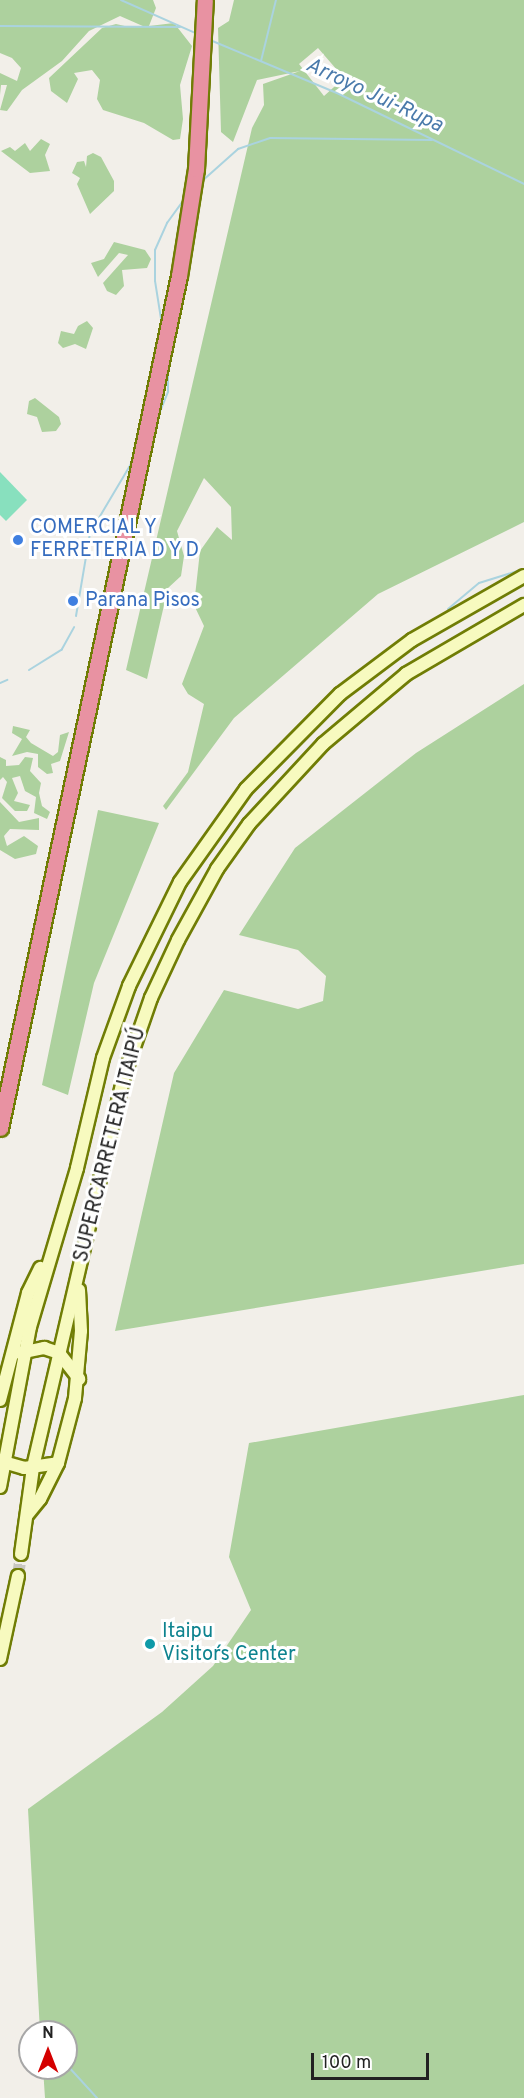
<!DOCTYPE html>
<html>
<head>
<meta charset="utf-8">
<style>
  body { margin:0 }
  #map { position:relative; width:524px; height:2098px; overflow:hidden; background:#f2efe9; font-family:Overpass,sans-serif }
  div>[style] { position:absolute }
  .forest>* { inset:0; background:#add19e }
  .pitch>* { inset:0; background:#88e0be }
  .stream>* { height:2px; margin:-1px; padding:0 1px; transform-origin:1px; border-radius:1px; background:#aad3df }
  .secondary-tunnel>* { height:12px; margin-top:-6px; transform-origin:0; background:repeating-linear-gradient(90deg,#c8c6c1 0 12px,transparent 0 18px) }
  .roads { filter:drop-shadow(2px 0 #707d05) drop-shadow(-2px 0 #707d05) drop-shadow(0 2px #707d05) drop-shadow(0 -2px #707d05) }
  .secondary>* { height:12px; margin:-6px; padding:0 6px; transform-origin:6px; border-radius:6px; background:#f7fabf }
  .highway>* { height:15px; margin:-7.5px; padding:0 7.5px; transform-origin:7.5px; border-radius:7.5px; background:#e892a2 }
  .dots>* { width:16px; height:16px; translate:-50% -50%; box-sizing:border-box; border:3px solid #fff; border-radius:50% }
  span { translate:-50% -50%; white-space:nowrap; text-align:center; line-height:1.15; -webkit-text-stroke:6px #fff; paint-order:stroke }
  .shop-label { font-size:20px; color:#366cbe }
  .left { translate:0 -50%; text-align:left }
  .street-label { font-size:20px; color:#222 }
  .culture-label { font-size:20px; color:#0d838f }
  .water-label { font-size:21px; color:#4a7aab; font-style:italic }
  .north { position:absolute; left:18px; top:2020px; width:60px; height:60px; box-sizing:border-box; background:#fff; border:2px solid #a7a7a7; border-radius:50%; rotate:0deg; font-size:16px; font-weight:700; line-height:24px; text-align:center; color:#222 }
  .north::after { content:''; display:block; margin:auto; width:21px; height:27px; background:#d40000; clip-path:polygon(50% 0,100% 100%,50% 72%,0 100%) }
  .scale { position:absolute; left:311px; top:2053px; width:118px; height:27px; box-sizing:border-box; border:3px solid #222; border-top:0; padding-left:8px; font-size:18px; line-height:21px; white-space:nowrap; color:#222; -webkit-text-stroke:4px #fff; paint-order:stroke }
</style>
</head>
<body>
<div id="map">
  <div class="forest">
    <div style="clip-path:polygon(0 0,153px 0,156px 8px,149px 26px,174px 23px,192px 46px,180px 85px,183px 119px,180px 139px,173px 140px,144px 123px,103px 110px,97px 99px,100px 80px,92px 70px,74px 73px,78px 79px,67px 103px,51px 91px,49px 78px,102px 28px,116px 24px,129px 27px,145px 27px,120px 16px,89px 31px,62px 61px,22px 90px,7px 111px,0 110px,7px 85px,1px 85px,0 95px,0 73px,17px 81px,21px 68px,12px 58px,0 53px)"></div>
    <div style="clip-path:polygon(evenodd,234px 0,524px 0,524px 522px,378px 594px,234px 718px,166px 810px,163px 806px,188px 772px,204px 704px,188px 694px,182px 684px,204px 626px,194px 605px,200px 551px,217px 527px,232px 540px,231px 507px,204px 478px,177px 531px,184px 556px,181px 576px,168px 588px,147px 679px,126px 670px,252px 128px,264px 105px,263px 84px,300px 71px,257px 80px,233px 142px,221px 132px,218px 28px,229px 21px,234px 0,318px 48px,344px 78px,324px 96px,299px 64px,318px 48px)"></div>
    <div style="clip-path:polygon(41px 139px,50px 144px,45px 155px,50px 171px,30px 173px,1px 151px,10px 147px,15px 151px,25px 143px,30px 151px)"></div>
    <div style="clip-path:polygon(93px 153px,101px 157px,114px 181px,114px 191px,90px 214px,77px 184px,80px 178px,72px 173px,77px 162px,84px 161px,86px 167px,87px 156px)"></div>
    <div style="clip-path:polygon(114px 242px,145px 250px,151px 259px,147px 268px,122px 270px,124px 286px,116px 295px,107px 291px,103px 283px,128px 255px,119px 253px,98px 277px,91px 263px,104px 259px)"></div>
    <div style="clip-path:polygon(87px 321px,93px 328px,86px 349px,75px 344px,63px 348px,58px 343px,61px 331px,74px 334px,78px 326px)"></div>
    <div style="clip-path:polygon(35px 398px,59px 417px,61px 424px,56px 431px,42px 432px,37px 417px,27px 414px,29px 401px)"></div>
    <div style="clip-path:polygon(524px 684px,524px 1264px,115px 1331px,174px 1073px,224px 990px,298px 1009px,323px 1001px,326px 976px,298px 950px,239px 935px,295px 848px,416px 753px)"></div>
    <div style="clip-path:polygon(13px 726px,30px 730px,26px 737px,31px 743px,53px 756px,58px 752px,60px 735px,69px 732px,60px 761px,51px 764px,53px 773px,47px 774px,38px 767px,38px 754px,27px 752px,12px 756px,22px 739px,12px 733px)"></div>
    <div style="clip-path:polygon(0 757px,6px 760px,6px 766px,19px 765px,25px 757px,33px 758px,30px 771px,41px 783px,39px 793px,42px 806px,50px 812px,47px 819px,34px 813px,36px 797px,25px 791px,20px 776px,12px 778px,18px 793px,14px 801px,30px 805px,27px 811px,15px 811px,2px 798px,7px 782px,3px 777px,0 780px)"></div>
    <div style="clip-path:polygon(0 802px,19px 822px,39px 818px,39px 830px,10px 829px,4px 836px,7px 846px,24px 836px,38px 846px,36px 854px,15px 859px,0 850px)"></div>
    <div style="clip-path:polygon(98px 810px,159px 823px,94px 983px,68px 1095px,42px 1085px)"></div>
    <div style="clip-path:polygon(524px 1395px,524px 2098px,45px 2098px,43px 2068px,66px 2068px,66px 2032px,40px 2032px,28px 1809px,162px 1712px,213px 1666px,251px 1610px,229px 1557px,249px 1443px)"></div>
  </div>
  <div class="pitch">
    <div style="clip-path:polygon(0 472px,27px 500px,6px 521px,0 515px)"></div>
  </div>
  <div class="stream">
    <div style="left:121px;top:0;width:81px;rotate:24deg"></div>
    <div style="left:0;top:26px;width:180px;rotate:0.3deg"></div>
    <div style="left:210px;top:40px;width:140px;rotate:22.7deg"></div>
    <div style="left:339px;top:94px;width:206px;rotate:25.9deg"></div>
    <div style="left:261px;top:61px;width:63px;rotate:-76.2deg"></div>
    <div style="left:201px;top:182px;width:50px;rotate:-41.7deg"></div>
    <div style="left:238px;top:149px;width:34px;rotate:-19deg"></div>
    <div style="left:270px;top:138px;width:162px;rotate:0.7deg"></div>
    <div style="left:162px;top:325px;width:45px;rotate:-99deg"></div>
    <div style="left:155px;top:281px;width:31px;rotate:-90deg"></div>
    <div style="left:155px;top:250px;width:30px;rotate:-66deg"></div>
    <div style="left:167px;top:223px;width:27px;rotate:-54deg"></div>
    <div style="left:155px;top:424px;width:35px;rotate:-68deg"></div>
    <div style="left:168px;top:391px;width:28px;rotate:-90deg"></div>
    <div style="left:448px;top:609px;width:40px;rotate:-40deg"></div>
    <div style="left:479px;top:583px;width:47px;rotate:-17.3deg"></div>
    <div style="left:76px;top:616px;width:84px;rotate:-80.4deg"></div>
    <div style="left:90px;top:533px;width:86px;rotate:-59.3deg"></div>
    <div style="left:29px;top:670px;width:39px;rotate:-32deg"></div>
    <div style="left:62px;top:649px;width:25px;rotate:-61deg"></div>
    <div style="left:0;top:683px;width:8px;rotate:-23deg"></div>
    <div style="left:66px;top:2064px;width:46px;rotate:47.6deg"></div>
  </div>
  <div class="secondary-tunnel">
    <div style="left:18px;top:1576px;width:22px;rotate:-82deg"></div>
  </div>
  <div class="roads">
    <div class="secondary">
      <div style="left:20px;top:1353px;width:25px;rotate:-12deg"></div>
      <div style="left:44px;top:1348px;width:16px;rotate:18deg"></div>
      <div style="left:59px;top:1353px;width:33px;rotate:52deg"></div>
      <div style="left:0;top:1400px;width:111px;rotate:-75.3deg"></div>
      <div style="left:28px;top:1293px;width:28px;rotate:-64deg"></div>
      <div style="left:0;top:1461px;width:25px;rotate:16deg"></div>
      <div style="left:24px;top:1468px;width:34px;rotate:-8deg"></div>
      <div style="left:0;top:1487px;width:163px;rotate:-79.4deg"></div>
      <div style="left:30px;top:1327px;width:166px;rotate:-73.5deg"></div>
      <div style="left:77px;top:1168px;width:113px;rotate:-76.7deg"></div>
      <div style="left:103px;top:1058px;width:77px;rotate:-70.1deg"></div>
      <div style="left:129px;top:986px;width:116px;rotate:-63.9deg"></div>
      <div style="left:180px;top:882px;width:114px;rotate:-54.6deg"></div>
      <div style="left:246px;top:789px;width:134px;rotate:-45.3deg"></div>
      <div style="left:340px;top:694px;width:90px;rotate:-36.9deg"></div>
      <div style="left:412px;top:640px;width:129px;rotate:-29.7deg"></div>
      <div style="left:27px;top:1515px;width:21px;rotate:-51deg"></div>
      <div style="left:40px;top:1499px;width:40px;rotate:-63.4deg"></div>
      <div style="left:58px;top:1463px;width:67px;rotate:-75.3deg"></div>
      <div style="left:75px;top:1398px;width:67px;rotate:-84.9deg"></div>
      <div style="left:81px;top:1331px;width:41px;rotate:-92.8deg"></div>
      <div style="left:21px;top:1554px;width:88px;rotate:-82.1deg"></div>
      <div style="left:33px;top:1467px;width:401px;rotate:-76.9deg"></div>
      <div style="left:124px;top:1076px;width:83px;rotate:-70.9deg"></div>
      <div style="left:151px;top:998px;width:64px;rotate:-65deg"></div>
      <div style="left:178px;top:940px;width:81px;rotate:-61.2deg"></div>
      <div style="left:217px;top:869px;width:55px;rotate:-54.6deg"></div>
      <div style="left:249px;top:824px;width:109px;rotate:-47.2deg"></div>
      <div style="left:323px;top:744px;width:109px;rotate:-40.1deg"></div>
      <div style="left:406px;top:674px;width:137px;rotate:-30.3deg"></div>
      <div style="left:0;top:1659px;width:85px;rotate:-77.8deg"></div>
    </div>
    <div class="highway">
      <div style="left:0;top:1128px;width:871px;rotate:-78.14deg"></div>
      <div style="left:179px;top:276px;width:108px;rotate:-81deg"></div>
      <div style="left:196px;top:169px;width:169px;rotate:-87deg"></div>
    </div>
  </div>
  <div class="dots">
    <div style="left:18px;top:540px;background:#3f7fe0"></div>
    <div style="left:73px;top:601px;background:#3f7fe0"></div>
    <div style="left:150px;top:1644px;background:#0f9aa8"></div>
  </div>
  <div class="shop-label">
    <span class="left" style="left:30px;top:540px">COMERCIAL Y<br>FERRETERIA D Y D</span>
    <span class="left" style="left:85px;top:601px">Parana Pisos</span>
  </div>
  <div class="street-label">
    <span style="left:111px;top:1145px;rotate:-76deg">SUPERCARRETERA ITAIPÚ</span>
  </div>
  <div class="culture-label">
    <span class="left" style="left:162px;top:1644px">Itaipu<br>Visitor´s Center</span>
  </div>
  <div class="water-label">
    <span style="left:374px;top:96px;rotate:25deg">Arroyo Jui-Rupa</span>
  </div>
  <div class="north">N</div>
  <div class="scale">100 m</div>
</div>
</body>
</html>
